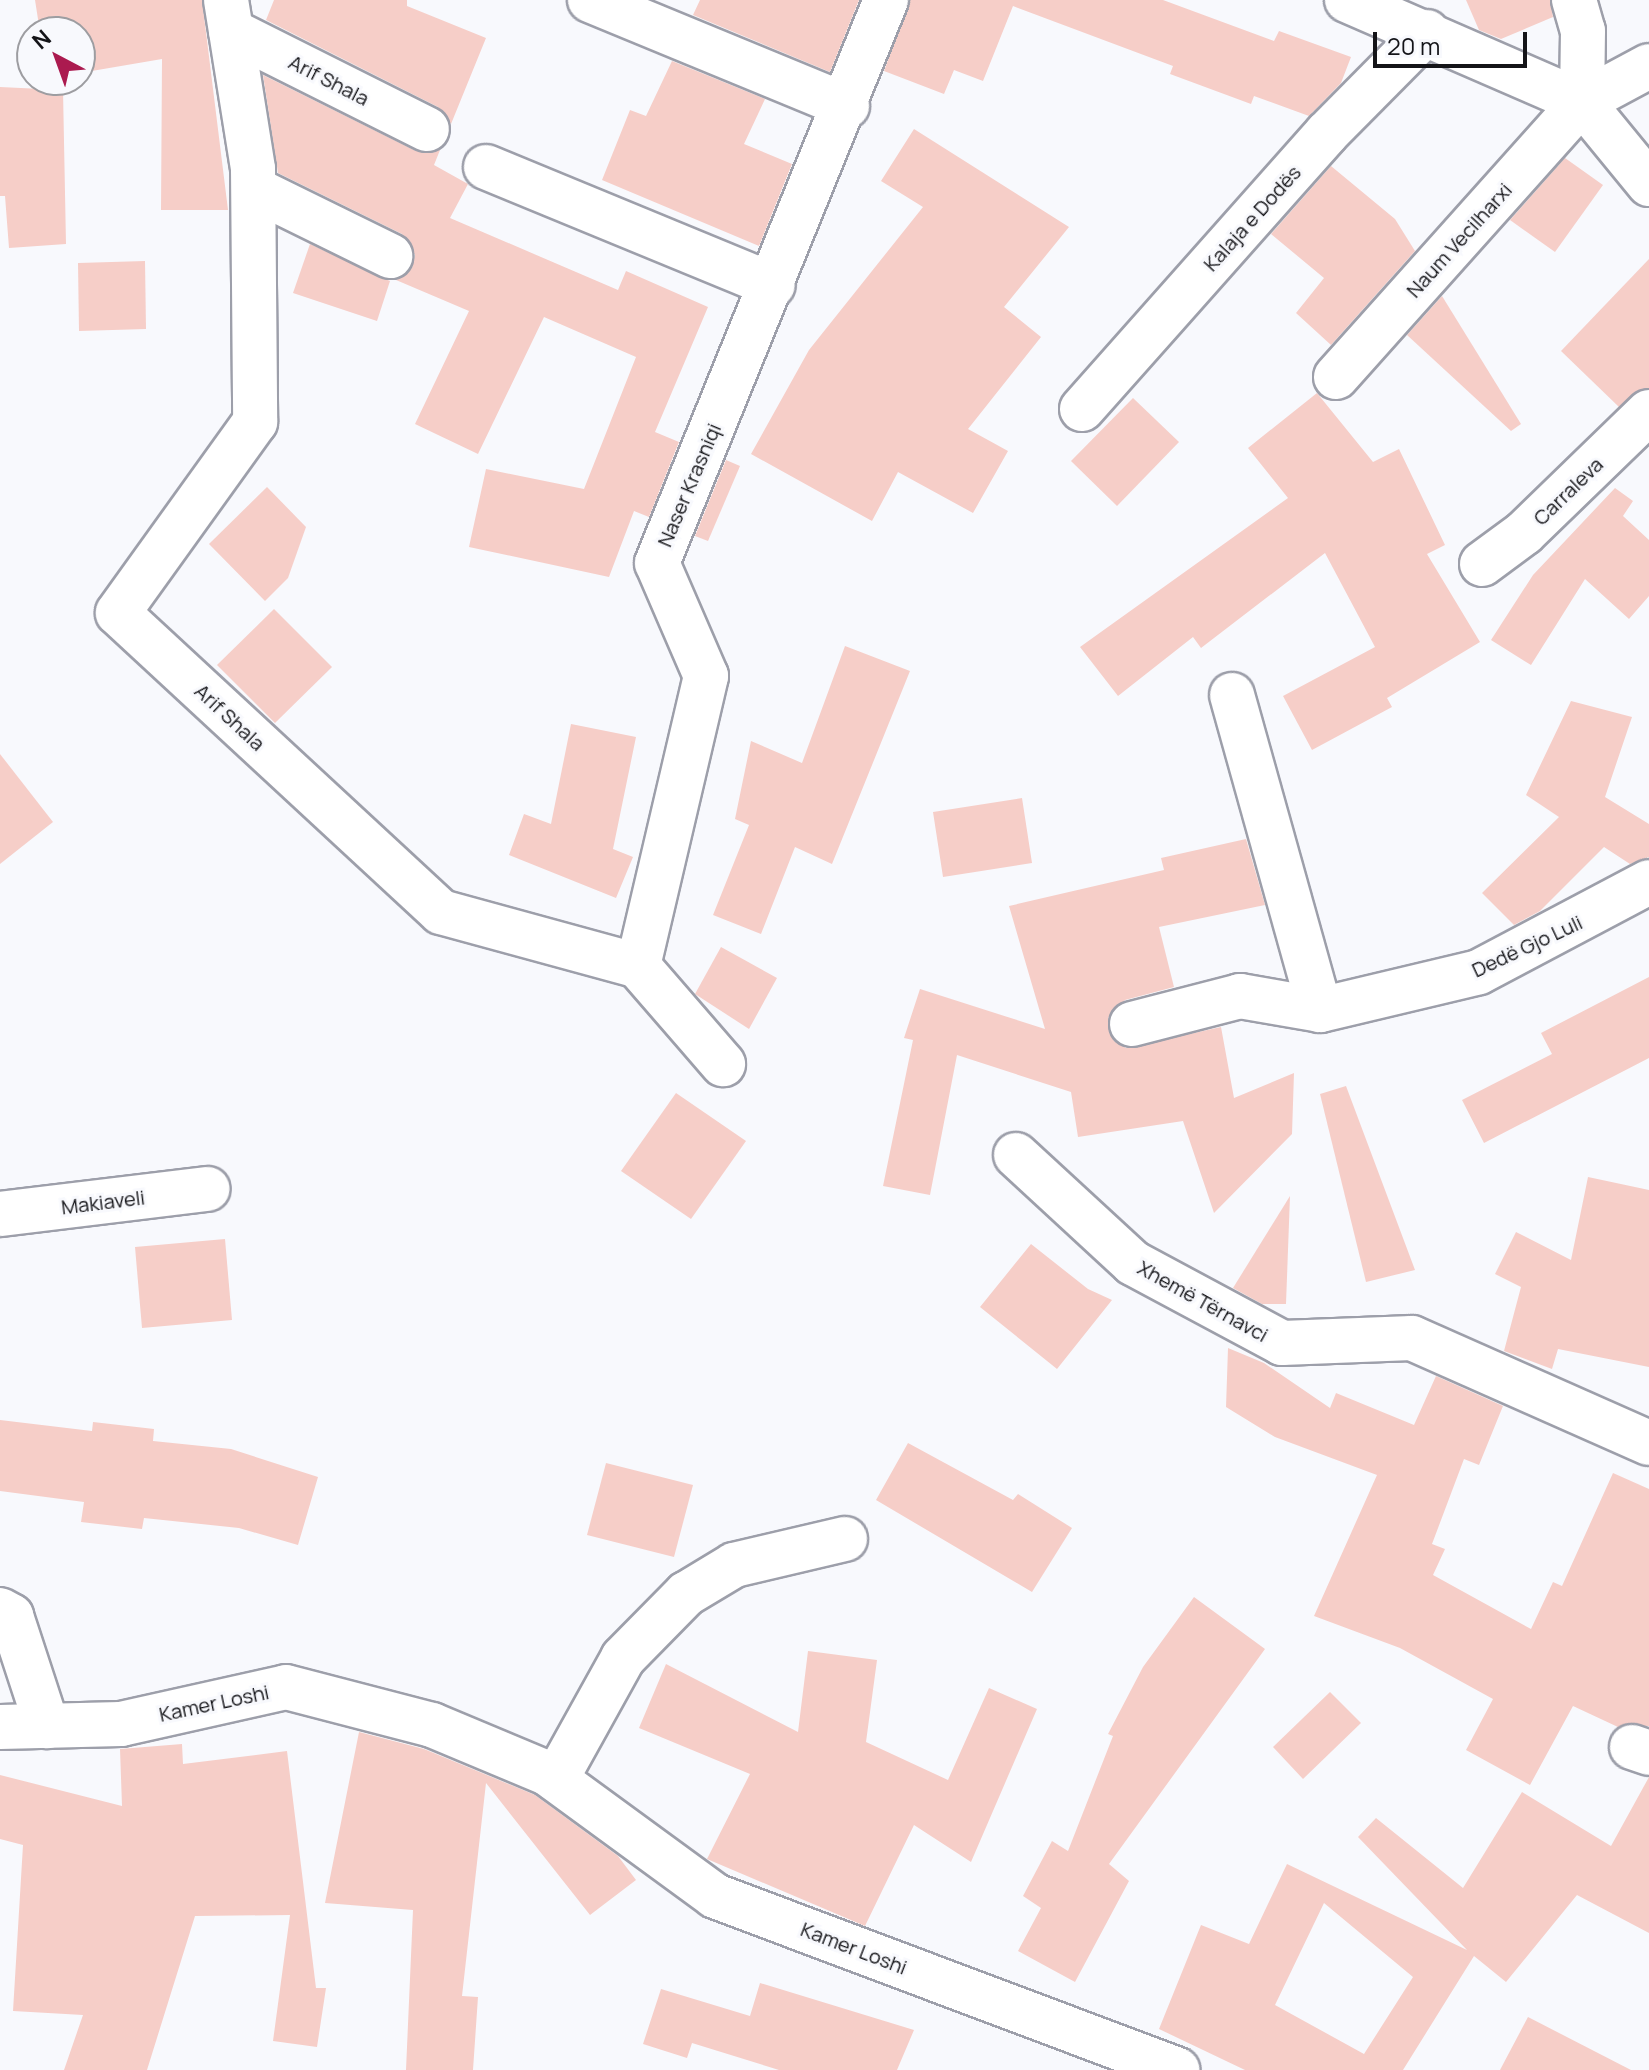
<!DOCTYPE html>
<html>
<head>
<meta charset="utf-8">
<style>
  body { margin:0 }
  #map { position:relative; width:1649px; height:2070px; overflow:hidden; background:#f8f9fd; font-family:Manrope,sans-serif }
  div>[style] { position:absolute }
  .building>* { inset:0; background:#f6cec8 }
  .roads { filter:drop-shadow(2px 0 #9d9faa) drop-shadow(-2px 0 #9d9faa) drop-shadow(0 2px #9d9faa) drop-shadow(0 -2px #9d9faa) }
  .street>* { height:44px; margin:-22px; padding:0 22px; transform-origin:22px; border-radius:22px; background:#fff }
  span { translate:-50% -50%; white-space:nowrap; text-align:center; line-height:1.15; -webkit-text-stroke:6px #f8f9fd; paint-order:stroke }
  .street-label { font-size:20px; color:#141418 }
  .north { position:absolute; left:16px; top:16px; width:80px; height:80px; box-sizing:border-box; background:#f8f9fd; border:2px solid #9d9da1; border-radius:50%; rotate:319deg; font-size:22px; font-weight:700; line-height:32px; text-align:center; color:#141418 }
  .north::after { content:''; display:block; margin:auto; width:28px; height:36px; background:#ab1a4f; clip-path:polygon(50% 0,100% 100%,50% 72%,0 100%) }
  .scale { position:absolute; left:1373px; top:32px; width:154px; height:36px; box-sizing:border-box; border:4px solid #141418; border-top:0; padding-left:10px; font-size:24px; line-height:28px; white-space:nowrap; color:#141418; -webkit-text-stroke:6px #f8f9fd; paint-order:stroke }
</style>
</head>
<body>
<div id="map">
  <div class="building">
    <div style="clip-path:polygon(35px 0,202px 0,228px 210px,161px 210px,162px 59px,80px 73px,80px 32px,40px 32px)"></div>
    <div style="clip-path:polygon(274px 0,407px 0,407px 6px,486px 38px,451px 124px,438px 107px,266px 20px)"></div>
    <div style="clip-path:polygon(700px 0,859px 0,830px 72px,693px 15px)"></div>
    <div style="clip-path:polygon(910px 0,1163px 0,1274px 41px,1279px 31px,1351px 57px,1341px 83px,1309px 116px,1254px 96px,1251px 104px,1170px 74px,1173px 66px,1013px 6px,983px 81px,954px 70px,944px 94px,884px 71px)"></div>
    <div style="clip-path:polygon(1466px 0,1550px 0,1553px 17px,1501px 39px,1479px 30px)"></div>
    <div style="clip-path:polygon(672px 61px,765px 99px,744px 144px,792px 164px,759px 246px,602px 180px,630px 110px,646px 116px)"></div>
    <div style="clip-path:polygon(263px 75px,416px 151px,440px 150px,434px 165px,468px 184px,450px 218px,618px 290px,626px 271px,708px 307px,655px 432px,679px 442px,649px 517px,634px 511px,609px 577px,469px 547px,486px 469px,584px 489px,636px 357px,544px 317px,478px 454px,415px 424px,469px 311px,396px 280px,412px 268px,415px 255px,402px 234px,278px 173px)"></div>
    <div style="clip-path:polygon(0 87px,63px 90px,66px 244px,9px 248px,5px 196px,0 196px)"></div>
    <div style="clip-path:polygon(914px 129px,1069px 227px,1004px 307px,1041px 337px,968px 429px,1008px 451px,973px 513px,898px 472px,872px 521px,751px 454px,809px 350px,923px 207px,881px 181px)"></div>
    <div style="clip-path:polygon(1565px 158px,1603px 185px,1555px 252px,1510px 220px)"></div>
    <div style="clip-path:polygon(1331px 166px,1395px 219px,1415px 251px,1331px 345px,1296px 313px,1324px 278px,1271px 234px)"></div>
    <div style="clip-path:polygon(310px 244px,390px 281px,377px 321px,293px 293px)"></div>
    <div style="clip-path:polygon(1649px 259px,1649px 388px,1619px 407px,1561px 351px)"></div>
    <div style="clip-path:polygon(145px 261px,146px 329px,79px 331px,78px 263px)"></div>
    <div style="clip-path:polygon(1442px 296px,1521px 424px,1511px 431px,1407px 335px)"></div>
    <div style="clip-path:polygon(1317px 393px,1373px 462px,1399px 449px,1445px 545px,1427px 554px,1480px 642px,1387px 698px,1392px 707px,1312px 750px,1283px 696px,1375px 647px,1325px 553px,1201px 648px,1193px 637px,1118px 696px,1080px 647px,1288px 498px,1248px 448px)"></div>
    <div style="clip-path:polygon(1133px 398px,1179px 442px,1117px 506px,1071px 461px)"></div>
    <div style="clip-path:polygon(726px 460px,740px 466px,708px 541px,695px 536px)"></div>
    <div style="clip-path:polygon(267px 487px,306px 527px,288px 578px,265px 601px,209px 544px)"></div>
    <div style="clip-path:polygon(1615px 488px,1633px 501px,1623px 516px,1649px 540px,1649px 596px,1629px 619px,1585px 579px,1531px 665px,1491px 640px,1533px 575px)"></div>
    <div style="clip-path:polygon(274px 609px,332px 667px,275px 723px,217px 665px)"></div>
    <div style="clip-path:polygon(845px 646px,910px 671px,832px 864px,795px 847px,761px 934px,713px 915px,749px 825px,735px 819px,751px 741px,802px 763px)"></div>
    <div style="clip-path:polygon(1571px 701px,1632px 717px,1605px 797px,1649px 824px,1649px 857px,1630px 864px,1604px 847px,1540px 911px,1514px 925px,1482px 893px,1559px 817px,1526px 795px)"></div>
    <div style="clip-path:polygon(571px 724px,636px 737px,613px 849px,633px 857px,616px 898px,509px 855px,524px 814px,551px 824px)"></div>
    <div style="clip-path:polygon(0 754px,53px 822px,0 864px)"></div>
    <div style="clip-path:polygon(1022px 798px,1032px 863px,943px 877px,933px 812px)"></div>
    <div style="clip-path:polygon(1246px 839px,1265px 905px,1159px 927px,1174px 987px,1125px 1000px,1108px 1018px,1114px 1041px,1126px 1048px,1221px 1027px,1234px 1098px,1294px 1073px,1292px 1134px,1214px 1213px,1183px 1121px,1078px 1137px,1071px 1092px,957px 1055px,930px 1195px,883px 1186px,913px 1040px,904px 1038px,920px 989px,1045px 1029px,1009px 906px,1164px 870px,1161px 858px)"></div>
    <div style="clip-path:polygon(721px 947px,777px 978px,749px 1029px,695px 994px)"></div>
    <div style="clip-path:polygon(1649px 977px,1649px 1058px,1484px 1143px,1462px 1100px,1552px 1054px,1541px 1033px)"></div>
    <div style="clip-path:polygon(1346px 1086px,1415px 1270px,1366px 1282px,1320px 1094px)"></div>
    <div style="clip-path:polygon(676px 1093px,746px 1141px,691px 1219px,621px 1171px)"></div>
    <div style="clip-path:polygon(1588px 1177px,1649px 1190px,1649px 1367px,1558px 1349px,1552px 1369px,1504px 1351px,1521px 1287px,1495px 1274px,1516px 1232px,1571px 1260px)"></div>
    <div style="clip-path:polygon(1290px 1196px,1286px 1304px,1262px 1304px,1233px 1288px)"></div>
    <div style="clip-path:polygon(225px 1239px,232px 1320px,142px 1328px,135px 1247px)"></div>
    <div style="clip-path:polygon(1031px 1244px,1088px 1289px,1112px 1300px,1057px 1369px,980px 1307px)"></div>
    <div style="clip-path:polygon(1228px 1348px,1264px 1363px,1330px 1408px,1336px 1393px,1414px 1425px,1436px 1376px,1503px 1406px,1479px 1465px,1464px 1459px,1432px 1544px,1445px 1549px,1433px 1575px,1531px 1629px,1553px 1582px,1562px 1586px,1613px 1473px,1649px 1489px,1649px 1726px,1618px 1727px,1573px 1706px,1530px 1785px,1466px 1750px,1493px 1699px,1400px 1648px,1314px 1616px,1377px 1475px,1275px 1437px,1226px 1407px)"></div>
    <div style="clip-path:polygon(0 1420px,92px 1431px,93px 1422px,154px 1429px,153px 1441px,231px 1449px,318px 1477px,298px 1545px,239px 1528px,144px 1518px,142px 1529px,81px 1522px,84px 1502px,0 1491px)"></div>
    <div style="clip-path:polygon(908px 1443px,1013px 1500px,1018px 1494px,1072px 1528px,1032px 1592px,876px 1500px)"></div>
    <div style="clip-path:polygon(606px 1463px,693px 1485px,674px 1557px,587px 1535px)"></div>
    <div style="clip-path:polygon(1194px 1597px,1265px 1649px,1109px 1864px,1129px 1881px,1075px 1982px,1018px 1951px,1041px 1908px,1023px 1896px,1052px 1841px,1068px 1851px,1113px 1736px,1108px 1734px,1143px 1667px)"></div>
    <div style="clip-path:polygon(808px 1651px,877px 1660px,866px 1742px,948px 1780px,989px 1688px,1037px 1709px,971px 1862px,914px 1825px,865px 1926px,707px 1859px,750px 1774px,639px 1728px,666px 1664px,798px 1732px)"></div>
    <div style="clip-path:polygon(1330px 1692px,1361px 1723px,1303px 1779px,1273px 1747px)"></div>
    <div style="clip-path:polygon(359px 1732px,424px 1749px,535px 1795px,618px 1856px,636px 1880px,590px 1915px,486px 1783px,462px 1996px,478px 1997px,473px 2070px,406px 2070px,413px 1910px,325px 1903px)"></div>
    <div style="clip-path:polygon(182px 1744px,183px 1764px,287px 1751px,316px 1988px,326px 1988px,317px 2047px,273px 2041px,290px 1915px,195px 1916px,147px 2070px,64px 2070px,83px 2015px,13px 2011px,23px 1845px,0 1839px,0 1775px,122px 1806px,120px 1749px)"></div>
    <div style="clip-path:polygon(evenodd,1649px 1777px,1649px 1933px,1577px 1895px,1506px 1982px,1474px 1956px,1403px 2070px,1245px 2070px,1159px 2029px,1201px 1925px,1249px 1944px,1287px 1864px,1467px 1950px,1358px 1837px,1376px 1818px,1463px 1888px,1522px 1792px,1611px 1846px,1649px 1777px,1324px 1903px,1413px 1977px,1364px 2054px,1275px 2005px,1324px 1903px)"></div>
    <div style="clip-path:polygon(760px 1983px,914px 2030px,897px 2070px,779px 2070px,692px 2043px,687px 2058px,643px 2044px,661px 1989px,750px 2016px)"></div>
    <div style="clip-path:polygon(1528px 2017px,1631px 2070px,1500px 2070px)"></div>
  </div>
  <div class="roads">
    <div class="street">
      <div style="left:226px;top:0;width:171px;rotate:80.9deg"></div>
      <div style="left:253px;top:169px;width:253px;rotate:89.5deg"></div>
      <div style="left:255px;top:422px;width:235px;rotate:125.7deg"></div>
      <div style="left:118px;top:613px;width:440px;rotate:42.8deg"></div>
      <div style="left:441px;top:912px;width:204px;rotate:15.3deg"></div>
      <div style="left:638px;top:966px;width:130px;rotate:49.1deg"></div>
      <div style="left:590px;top:0;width:278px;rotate:22.4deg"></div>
      <div style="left:1347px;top:0;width:256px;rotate:23.5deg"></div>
      <div style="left:1582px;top:102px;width:106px;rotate:50.7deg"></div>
      <div style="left:1574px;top:0;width:32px;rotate:74deg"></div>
      <div style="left:1583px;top:31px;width:71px;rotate:90.8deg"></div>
      <div style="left:231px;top:31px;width:219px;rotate:26.6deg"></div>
      <div style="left:486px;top:167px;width:310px;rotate:22.4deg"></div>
      <div style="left:254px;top:189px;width:152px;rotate:26.2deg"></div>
      <div style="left:1336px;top:377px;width:369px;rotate:-48.2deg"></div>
      <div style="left:1582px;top:102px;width:76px;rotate:-28.2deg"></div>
      <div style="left:1082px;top:409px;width:369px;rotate:-48.4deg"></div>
      <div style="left:1327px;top:133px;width:142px;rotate:-45.3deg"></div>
      <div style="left:1482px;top:564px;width:52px;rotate:-36.4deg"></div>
      <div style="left:1524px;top:533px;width:174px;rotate:-44.1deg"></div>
      <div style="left:1232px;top:695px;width:327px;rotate:74.4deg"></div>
      <div style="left:638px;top:966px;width:298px;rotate:-76.8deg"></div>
      <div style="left:706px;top:676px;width:123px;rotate:-113.4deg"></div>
      <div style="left:657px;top:563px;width:608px;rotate:-67.87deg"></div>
      <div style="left:1132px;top:1024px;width:112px;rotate:-14.5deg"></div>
      <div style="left:1240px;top:996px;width:81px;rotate:9.9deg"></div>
      <div style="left:1320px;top:1010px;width:163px;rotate:-13.4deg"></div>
      <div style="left:1479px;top:972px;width:192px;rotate:-27.9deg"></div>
      <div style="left:1016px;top:1155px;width:159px;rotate:42.7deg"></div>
      <div style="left:1133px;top:1263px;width:169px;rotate:28.2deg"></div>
      <div style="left:1282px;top:1343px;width:130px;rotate:-2.2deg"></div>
      <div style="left:1412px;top:1338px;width:259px;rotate:23.9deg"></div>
      <div style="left:0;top:1214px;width:209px;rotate:-6.9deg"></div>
      <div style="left:0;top:1610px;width:13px;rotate:29deg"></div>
      <div style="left:11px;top:1616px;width:116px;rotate:71.9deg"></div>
      <div style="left:0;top:1727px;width:121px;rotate:-1.4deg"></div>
      <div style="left:121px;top:1724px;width:169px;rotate:-12.6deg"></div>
      <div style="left:286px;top:1687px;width:151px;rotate:14.6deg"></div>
      <div style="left:432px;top:1725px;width:125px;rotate:22.7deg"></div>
      <div style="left:547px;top:1773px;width:208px;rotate:36.2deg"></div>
      <div style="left:715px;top:1896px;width:494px;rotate:20.6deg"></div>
      <div style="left:1632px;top:1747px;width:18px;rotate:19deg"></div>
      <div style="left:556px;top:1779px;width:138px;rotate:-61deg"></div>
      <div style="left:623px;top:1658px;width:90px;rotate:-45.5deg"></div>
      <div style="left:686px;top:1594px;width:56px;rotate:-31.1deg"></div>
      <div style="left:734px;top:1565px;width:114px;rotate:-13.2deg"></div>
    </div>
  </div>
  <div class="street-label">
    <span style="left:329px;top:80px;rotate:27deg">Arif Shala</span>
    <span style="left:1252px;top:218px;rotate:-48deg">Kalaja e Dodës</span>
    <span style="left:1459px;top:240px;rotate:-48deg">Naum Vecilharxi</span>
    <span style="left:689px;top:485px;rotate:-67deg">Naser Krasniqi</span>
    <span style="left:1568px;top:491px;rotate:-44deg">Carraleva</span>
    <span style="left:230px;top:717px;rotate:43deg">Arif Shala</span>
    <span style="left:1527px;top:946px;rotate:-25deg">Dedë Gjo Luli</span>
    <span style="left:103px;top:1202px;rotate:-7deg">Makiaveli</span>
    <span style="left:1203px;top:1301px;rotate:29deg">Xhemë Tërnavci</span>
    <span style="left:214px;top:1703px;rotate:-12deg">Kamer Loshi</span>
    <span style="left:854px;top:1948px;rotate:21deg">Kamer Loshi</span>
  </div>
  <div class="north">N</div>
  <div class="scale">20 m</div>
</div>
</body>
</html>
